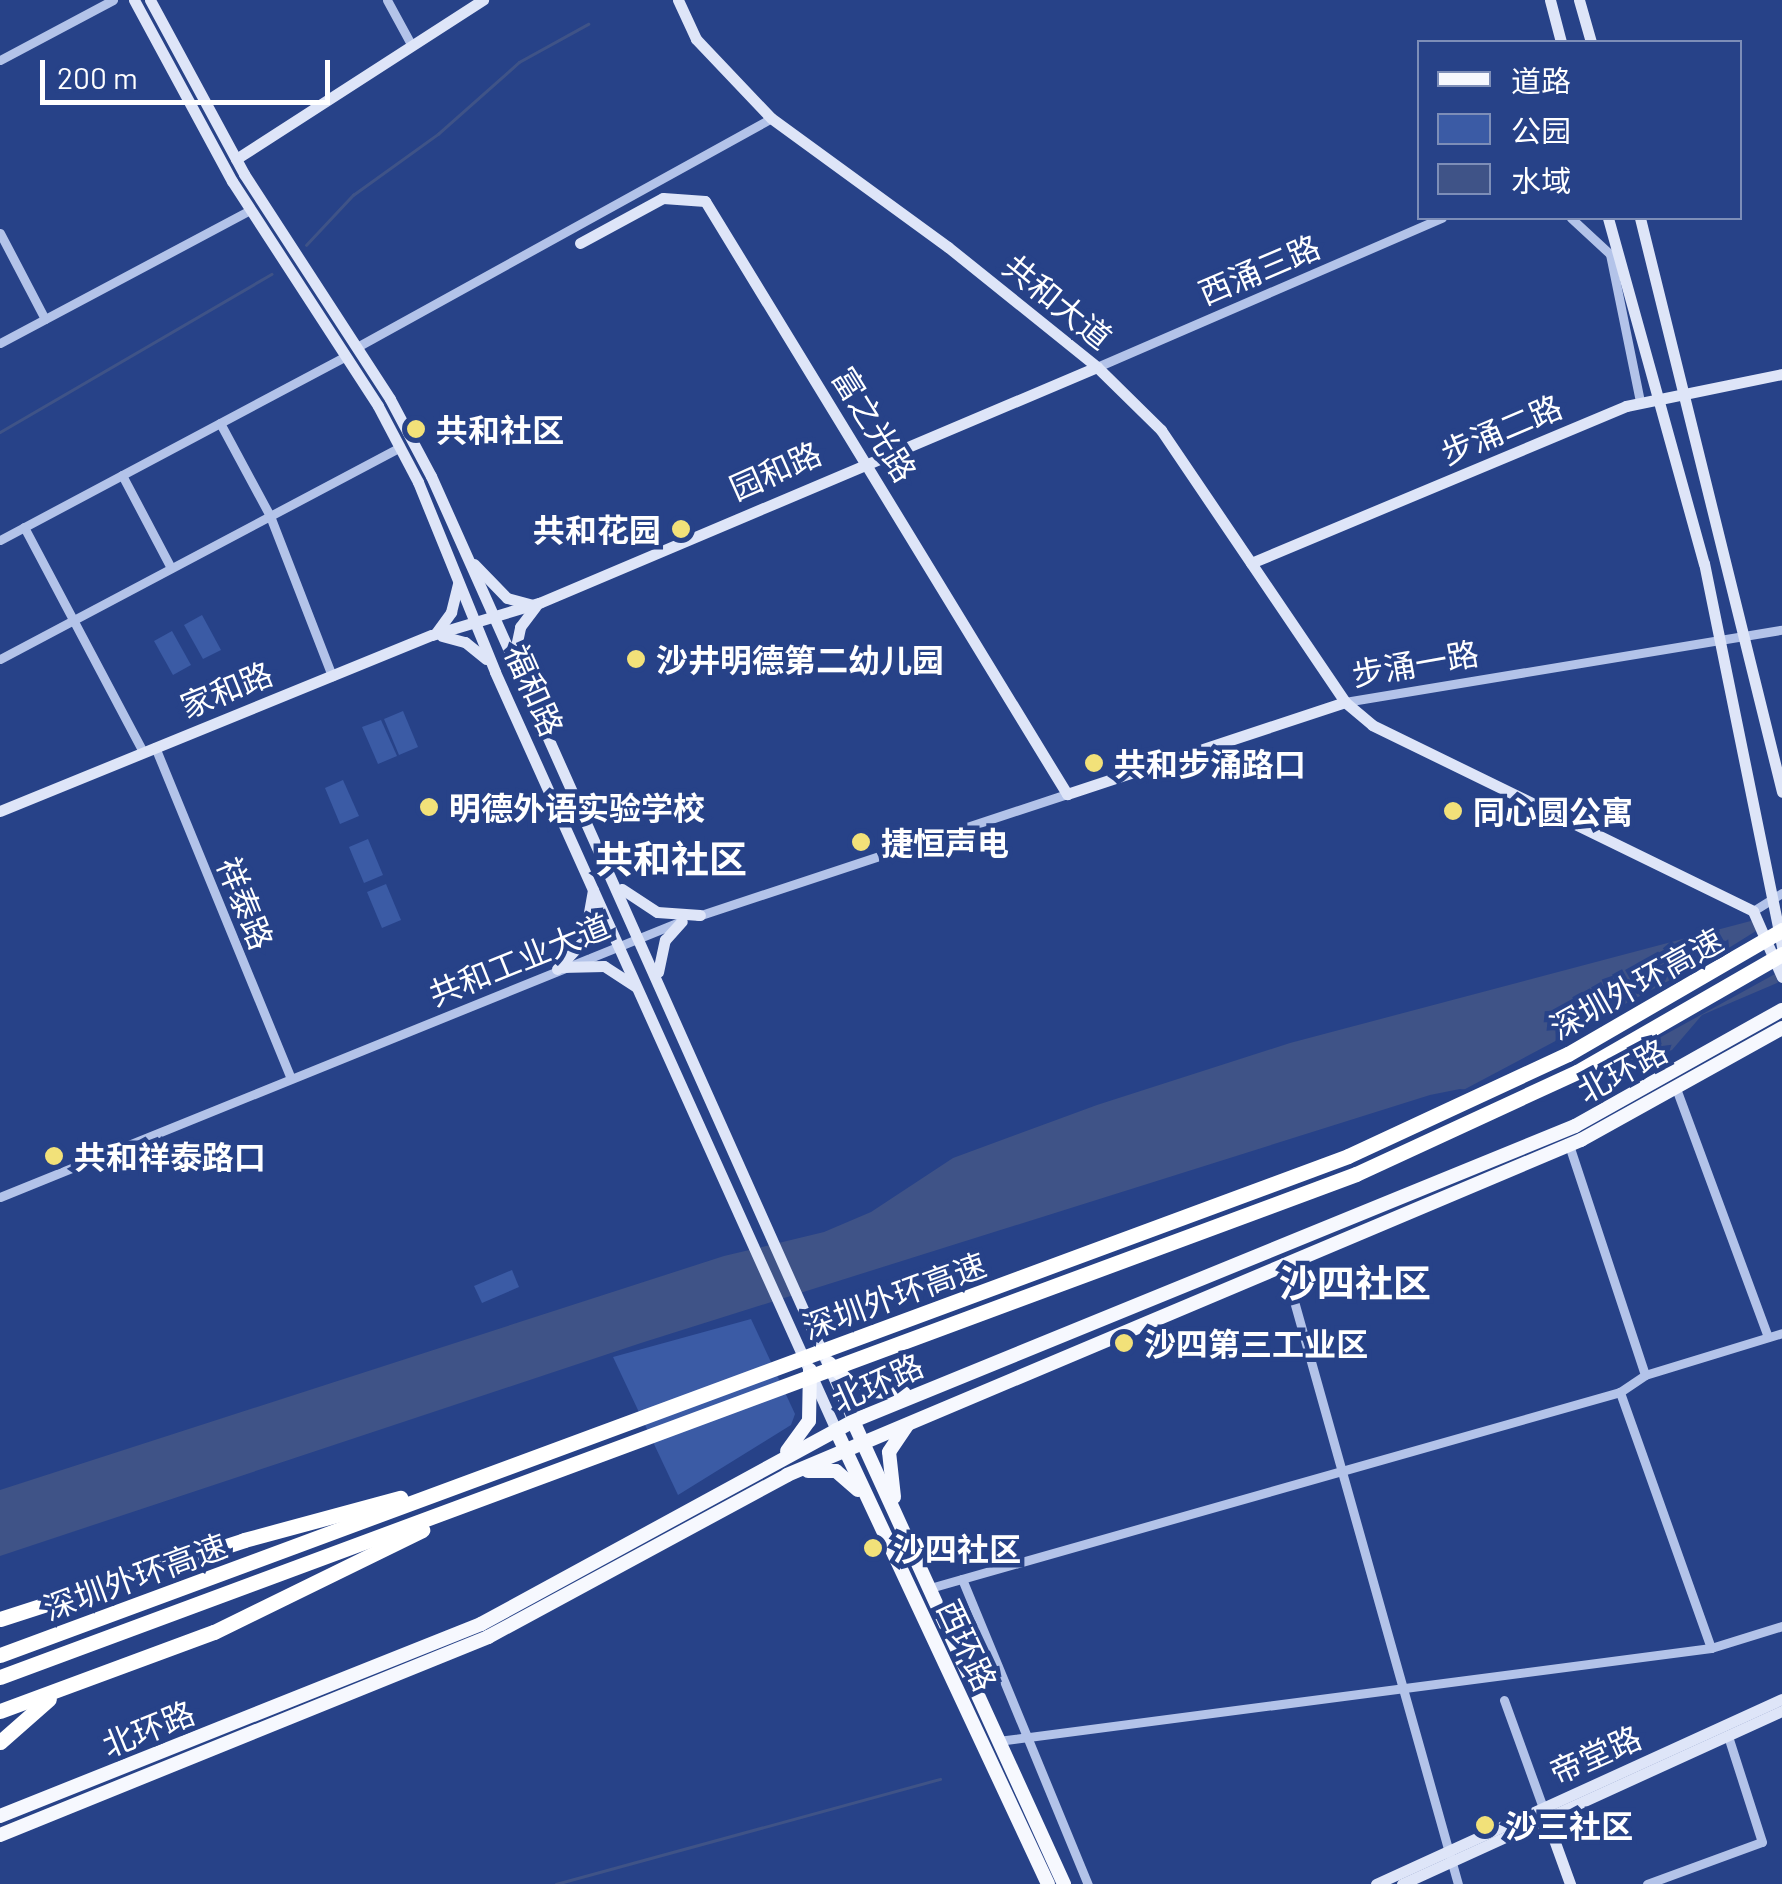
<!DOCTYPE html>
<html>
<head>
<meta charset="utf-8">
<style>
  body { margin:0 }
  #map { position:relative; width:1782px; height:1884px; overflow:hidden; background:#274288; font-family:Barlow,"Noto Sans SC",sans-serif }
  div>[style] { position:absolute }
  .green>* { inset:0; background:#3b5ba5 }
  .water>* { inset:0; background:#3f5387 }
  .pier>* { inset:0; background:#274288 }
  .stream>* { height:2.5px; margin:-1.25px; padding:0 1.25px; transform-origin:1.25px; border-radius:1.25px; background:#3f5387 }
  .street>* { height:9px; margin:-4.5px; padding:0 4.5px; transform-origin:4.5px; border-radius:4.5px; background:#b3c3e9 }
  .secondary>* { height:11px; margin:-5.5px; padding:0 5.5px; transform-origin:5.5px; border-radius:5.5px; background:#dee5f8 }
  .primary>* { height:14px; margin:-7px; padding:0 7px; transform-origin:7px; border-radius:7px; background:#f6f8fe }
  .highway>* { height:15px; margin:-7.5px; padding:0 7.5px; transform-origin:7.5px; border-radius:7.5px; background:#fff }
  .dots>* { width:28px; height:28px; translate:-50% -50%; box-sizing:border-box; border:5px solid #274288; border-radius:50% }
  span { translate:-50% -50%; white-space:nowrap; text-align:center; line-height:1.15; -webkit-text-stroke:9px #274288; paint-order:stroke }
  .street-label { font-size:32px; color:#fff }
  .poi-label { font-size:32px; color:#fff; font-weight:700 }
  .left { translate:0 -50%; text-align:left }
  .right { translate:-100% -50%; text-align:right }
  .quarter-label { font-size:38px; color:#fff; font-weight:700 }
  .legend { position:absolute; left:1417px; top:40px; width:325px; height:180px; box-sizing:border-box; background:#274288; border:2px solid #7d8eb8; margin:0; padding:12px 18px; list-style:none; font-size:30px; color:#fff }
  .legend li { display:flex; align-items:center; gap:20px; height:50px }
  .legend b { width:50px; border:2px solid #7d8eb8 }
  .scale { position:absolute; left:40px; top:60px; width:290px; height:45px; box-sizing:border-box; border:5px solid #fff; border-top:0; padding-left:12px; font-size:30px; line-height:35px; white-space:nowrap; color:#fff; -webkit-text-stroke:8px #274288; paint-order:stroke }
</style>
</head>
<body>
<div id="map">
  <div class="green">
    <div style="clip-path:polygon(202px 615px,221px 650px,203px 659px,184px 625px)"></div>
    <div style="clip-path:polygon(172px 631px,191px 665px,173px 675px,154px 641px)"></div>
    <div style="clip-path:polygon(403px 711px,418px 747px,399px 755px,384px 719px)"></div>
    <div style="clip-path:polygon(381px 720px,397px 756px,378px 764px,362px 727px)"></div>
    <div style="clip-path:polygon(343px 780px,359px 816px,340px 824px,325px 788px)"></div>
    <div style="clip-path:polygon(368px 839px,383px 875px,364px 883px,349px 847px)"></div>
    <div style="clip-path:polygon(386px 884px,401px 920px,382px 928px,367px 892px)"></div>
    <div style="clip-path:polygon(512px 1270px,519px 1287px,482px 1303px,474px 1286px)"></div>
    <div style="clip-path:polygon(751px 1319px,795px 1414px,791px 1425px,678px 1495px,613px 1357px)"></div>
  </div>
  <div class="water">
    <div style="clip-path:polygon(1782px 903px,1782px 981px,1702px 1015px,1672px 1050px,1542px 1097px,1460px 1089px,1430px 1095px,641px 1343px,0 1556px,0 1490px,724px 1256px,824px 1232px,871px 1212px,953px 1158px,1097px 1105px,1290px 1043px,1762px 918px)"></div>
  </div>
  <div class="pier">
    <div style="clip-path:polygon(1782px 898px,1780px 989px,1775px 974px,1543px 1102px,1452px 1096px,1719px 954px,1764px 926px,1761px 912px)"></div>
  </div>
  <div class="stream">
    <div style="left:306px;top:245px;width:69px;rotate:-46.8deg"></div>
    <div style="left:353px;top:195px;width:105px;rotate:-35.7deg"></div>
    <div style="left:438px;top:134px;width:108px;rotate:-41.6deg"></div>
    <div style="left:519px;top:62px;width:79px;rotate:-28.8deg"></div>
    <div style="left:0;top:432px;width:314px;rotate:-30.2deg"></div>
    <div style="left:556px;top:1884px;width:398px;rotate:-15.3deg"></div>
  </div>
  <div class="street">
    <div style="left:387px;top:0;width:52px;rotate:61.5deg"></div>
    <div style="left:0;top:60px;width:128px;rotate:-28deg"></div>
    <div style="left:1571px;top:218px;width:53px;rotate:42.7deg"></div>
    <div style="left:1610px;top:254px;width:151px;rotate:78.5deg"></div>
    <div style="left:0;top:233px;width:97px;rotate:62.4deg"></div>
    <div style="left:0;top:343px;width:283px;rotate:-28deg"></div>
    <div style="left:357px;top:347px;width:473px;rotate:-28.9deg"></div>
    <div style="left:1097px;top:367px;width:376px;rotate:-23.4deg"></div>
    <div style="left:220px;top:423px;width:106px;rotate:61.7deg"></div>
    <div style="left:270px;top:516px;width:172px;rotate:68.8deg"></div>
    <div style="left:122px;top:475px;width:105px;rotate:62.2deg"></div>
    <div style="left:24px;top:527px;width:255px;rotate:62.1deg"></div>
    <div style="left:0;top:540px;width:392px;rotate:-28deg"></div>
    <div style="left:0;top:659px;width:453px;rotate:-27.9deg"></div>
    <div style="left:1345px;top:702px;width:443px;rotate:-9.4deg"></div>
    <div style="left:155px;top:747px;width:358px;rotate:67.7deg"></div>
    <div style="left:1753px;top:911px;width:34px;rotate:-32deg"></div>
    <div style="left:698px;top:916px;width:389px;rotate:-18.3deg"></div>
    <div style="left:1677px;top:1091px;width:262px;rotate:69.7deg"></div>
    <div style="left:1569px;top:1145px;width:242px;rotate:71.7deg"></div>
    <div style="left:0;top:1197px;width:733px;rotate:-22.05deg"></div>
    <div style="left:1283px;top:1262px;width:646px;rotate:74.29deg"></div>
    <div style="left:962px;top:1579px;width:330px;rotate:67.6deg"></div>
    <div style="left:930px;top:1588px;width:717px;rotate:-15.86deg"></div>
    <div style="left:1620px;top:1392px;width:30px;rotate:-34deg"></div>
    <div style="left:1645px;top:1375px;width:143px;rotate:-17deg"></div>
    <div style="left:1711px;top:1648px;width:74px;rotate:-17.2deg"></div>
    <div style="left:1504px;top:1700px;width:115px;rotate:70.1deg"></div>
    <div style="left:998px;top:1741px;width:719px;rotate:-7.43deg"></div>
    <div style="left:1711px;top:1648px;width:272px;rotate:-109.6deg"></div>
    <div style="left:1647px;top:1884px;width:122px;rotate:-20.1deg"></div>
    <div style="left:1762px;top:1842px;width:111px;rotate:-107.8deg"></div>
  </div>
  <div class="secondary">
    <div style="left:134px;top:0;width:206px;rotate:61.6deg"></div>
    <div style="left:232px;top:181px;width:268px;rotate:57deg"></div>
    <div style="left:378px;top:406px;width:86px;rotate:62.2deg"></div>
    <div style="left:418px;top:482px;width:205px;rotate:67.9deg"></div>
    <div style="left:495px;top:672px;width:831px;rotate:65.78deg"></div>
    <div style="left:150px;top:0;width:198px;rotate:61.6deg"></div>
    <div style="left:244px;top:174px;width:268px;rotate:57deg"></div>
    <div style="left:390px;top:399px;width:87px;rotate:62deg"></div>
    <div style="left:431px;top:476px;width:1035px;rotate:65.94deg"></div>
    <div style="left:678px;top:0;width:43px;rotate:65.2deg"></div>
    <div style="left:696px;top:39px;width:109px;rotate:46.5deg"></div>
    <div style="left:771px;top:118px;width:219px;rotate:36.1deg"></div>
    <div style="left:948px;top:247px;width:191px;rotate:38.8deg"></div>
    <div style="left:1097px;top:367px;width:90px;rotate:44.5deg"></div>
    <div style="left:1161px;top:430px;width:328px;rotate:55.9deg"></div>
    <div style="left:1345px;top:702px;width:35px;rotate:40deg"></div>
    <div style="left:1372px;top:725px;width:424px;rotate:26deg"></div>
    <div style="left:1753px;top:911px;width:72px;rotate:66.3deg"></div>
    <div style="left:1550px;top:0;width:43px;rotate:75.3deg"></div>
    <div style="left:1579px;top:0;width:44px;rotate:74.1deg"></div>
    <div style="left:236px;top:159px;width:294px;rotate:-32.8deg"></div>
    <div style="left:1608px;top:218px;width:358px;rotate:74.5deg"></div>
    <div style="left:1704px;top:563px;width:392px;rotate:78.5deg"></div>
    <div style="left:1640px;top:218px;width:591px;rotate:76.1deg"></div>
    <div style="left:580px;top:243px;width:94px;rotate:-28.5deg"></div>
    <div style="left:663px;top:198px;width:42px;rotate:4.1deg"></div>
    <div style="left:705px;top:201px;width:695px;rotate:58.6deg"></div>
    <div style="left:1067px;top:794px;width:293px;rotate:-18.3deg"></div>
    <div style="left:1251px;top:563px;width:407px;rotate:-22.7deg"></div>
    <div style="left:1626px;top:406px;width:159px;rotate:-11.6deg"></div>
    <div style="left:474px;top:564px;width:47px;rotate:45.9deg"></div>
    <div style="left:507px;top:598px;width:24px;rotate:15deg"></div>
    <div style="left:436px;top:633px;width:26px;rotate:-54deg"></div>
    <div style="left:451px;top:612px;width:30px;rotate:-76deg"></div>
    <div style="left:442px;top:636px;width:24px;rotate:15deg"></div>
    <div style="left:465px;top:642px;width:27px;rotate:39deg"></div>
    <div style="left:514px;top:656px;width:30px;rotate:-78deg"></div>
    <div style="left:520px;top:627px;width:26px;rotate:-53deg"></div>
    <div style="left:0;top:811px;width:466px;rotate:-22.2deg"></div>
    <div style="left:432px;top:635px;width:112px;rotate:-16.7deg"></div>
    <div style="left:539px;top:603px;width:606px;rotate:-22.93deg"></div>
    <div style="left:622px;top:889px;width:42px;rotate:33.3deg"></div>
    <div style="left:657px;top:912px;width:43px;rotate:4deg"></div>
    <div style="left:561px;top:967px;width:43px;rotate:-1.3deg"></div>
    <div style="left:604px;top:966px;width:37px;rotate:33deg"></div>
    <div style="left:557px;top:969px;width:40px;rotate:-47deg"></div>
    <div style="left:584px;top:940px;width:51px;rotate:-79.8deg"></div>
    <div style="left:658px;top:972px;width:33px;rotate:-78deg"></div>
    <div style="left:665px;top:940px;width:25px;rotate:-48deg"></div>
    <div style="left:1544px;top:1812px;width:77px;rotate:70.1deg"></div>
    <div style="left:1376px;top:1884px;width:446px;rotate:-24.5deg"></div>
    <div style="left:1402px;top:1884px;width:418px;rotate:-24.5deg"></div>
  </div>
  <div class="primary">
    <div style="left:829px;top:1363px;width:39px;rotate:44deg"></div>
    <div style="left:857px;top:1390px;width:47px;rotate:3.7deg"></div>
    <div style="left:853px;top:1421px;width:509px;rotate:65.5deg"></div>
    <div style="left:836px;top:1430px;width:501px;rotate:64.97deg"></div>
    <div style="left:787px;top:1451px;width:37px;rotate:-54deg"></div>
    <div style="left:809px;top:1421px;width:51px;rotate:-88.9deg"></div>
    <div style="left:808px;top:1471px;width:28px"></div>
    <div style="left:836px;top:1471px;width:29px;rotate:41deg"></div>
    <div style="left:894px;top:1497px;width:45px;rotate:-96.3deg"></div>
    <div style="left:889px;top:1452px;width:32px;rotate:-56deg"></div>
    <div style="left:0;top:1816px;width:518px;rotate:-21.76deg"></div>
    <div style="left:481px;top:1624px;width:424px;rotate:-28.6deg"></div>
    <div style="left:853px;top:1421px;width:780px;rotate:-22.22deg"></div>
    <div style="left:1575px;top:1126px;width:237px;rotate:-29.3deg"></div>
    <div style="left:0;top:1835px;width:527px;rotate:-22.08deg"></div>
    <div style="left:488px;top:1637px;width:340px;rotate:-28.4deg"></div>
    <div style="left:787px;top:1475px;width:862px;rotate:-22.88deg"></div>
    <div style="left:1581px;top:1140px;width:230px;rotate:-29.1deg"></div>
  </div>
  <div class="highway">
    <div style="left:0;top:1619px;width:256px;rotate:-17.9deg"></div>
    <div style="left:244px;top:1540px;width:162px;rotate:-15.1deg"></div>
    <div style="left:0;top:1655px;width:1437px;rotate:-20.31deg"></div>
    <div style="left:1348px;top:1156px;width:242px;rotate:-24.9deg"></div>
    <div style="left:1568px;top:1054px;width:247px;rotate:-30.1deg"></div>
    <div style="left:0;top:1677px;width:1446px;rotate:-20.35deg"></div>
    <div style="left:1356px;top:1174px;width:243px;rotate:-24.8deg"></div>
    <div style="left:1577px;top:1072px;width:237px;rotate:-29.9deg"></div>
    <div style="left:0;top:1711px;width:228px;rotate:-20.3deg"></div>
    <div style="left:214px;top:1632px;width:232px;rotate:-26.1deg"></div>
    <div style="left:0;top:1742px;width:65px;rotate:-41.3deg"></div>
  </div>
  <div class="dots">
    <div style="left:416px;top:429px;background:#f2e179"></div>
    <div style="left:681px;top:529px;background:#f2e179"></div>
    <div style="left:636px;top:659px;background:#f2e179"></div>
    <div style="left:1094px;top:763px;background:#f2e179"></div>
    <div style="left:429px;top:807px;background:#f2e179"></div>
    <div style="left:1453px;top:811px;background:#f2e179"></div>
    <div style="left:861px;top:842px;background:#f2e179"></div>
    <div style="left:54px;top:1156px;background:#f2e179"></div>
    <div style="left:1124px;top:1343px;background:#f2e179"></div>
    <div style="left:873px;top:1548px;background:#f2e179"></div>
    <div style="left:1485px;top:1825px;background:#f2e179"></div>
  </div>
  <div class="street-label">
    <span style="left:1259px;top:269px;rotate:-23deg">西涌三路</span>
    <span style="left:1058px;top:301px;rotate:39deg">共和大道</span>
    <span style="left:875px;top:424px;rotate:58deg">富之光路</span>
    <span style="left:1501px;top:429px;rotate:-23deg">步涌二路</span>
    <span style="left:775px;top:470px;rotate:-24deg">园和路</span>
    <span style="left:1415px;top:663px;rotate:-10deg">步涌一路</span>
    <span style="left:226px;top:689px;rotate:-22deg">家和路</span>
    <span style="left:535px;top:690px;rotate:66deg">福和路</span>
    <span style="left:246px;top:903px;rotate:68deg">祥泰路</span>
    <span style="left:519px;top:959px;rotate:-22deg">共和工业大道</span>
    <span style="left:1636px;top:983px;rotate:-29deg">深圳外环高速</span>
    <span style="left:1622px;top:1070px;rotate:-28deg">北环路</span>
    <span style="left:894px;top:1295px;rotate:-20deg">深圳外环高速</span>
    <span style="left:877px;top:1382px;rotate:-24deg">北环路</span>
    <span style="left:135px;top:1576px;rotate:-20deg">深圳外环高速</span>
    <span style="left:968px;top:1645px;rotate:65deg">西环路</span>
    <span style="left:148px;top:1728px;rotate:-22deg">北环路</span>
    <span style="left:1595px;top:1754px;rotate:-24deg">帝堂路</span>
  </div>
  <div class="poi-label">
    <span class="left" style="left:436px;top:429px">共和社区</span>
    <span class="right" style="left:661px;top:529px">共和花园</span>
    <span class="left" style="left:656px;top:659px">沙井明德第二幼儿园</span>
    <span class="left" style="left:1114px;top:763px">共和步涌路口</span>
    <span class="left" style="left:449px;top:807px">明德外语实验学校</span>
    <span class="left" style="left:1473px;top:811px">同心圆公寓</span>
    <span class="left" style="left:881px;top:842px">捷恒声电</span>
    <span class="left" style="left:74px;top:1156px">共和祥泰路口</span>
    <span class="left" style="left:1144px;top:1343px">沙四第三工业区</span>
    <span class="left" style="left:893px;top:1548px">沙四社区</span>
    <span class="left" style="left:1505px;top:1825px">沙三社区</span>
  </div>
  <div class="quarter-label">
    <span style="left:671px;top:859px">共和社区</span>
    <span style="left:1355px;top:1283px">沙四社区</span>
  </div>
  <ul class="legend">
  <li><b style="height:12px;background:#f6f8fe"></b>道路</li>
  <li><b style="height:28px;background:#3b5ba5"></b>公园</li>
  <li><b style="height:28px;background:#3f5387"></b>水域</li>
  </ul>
  <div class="scale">200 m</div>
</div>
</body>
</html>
